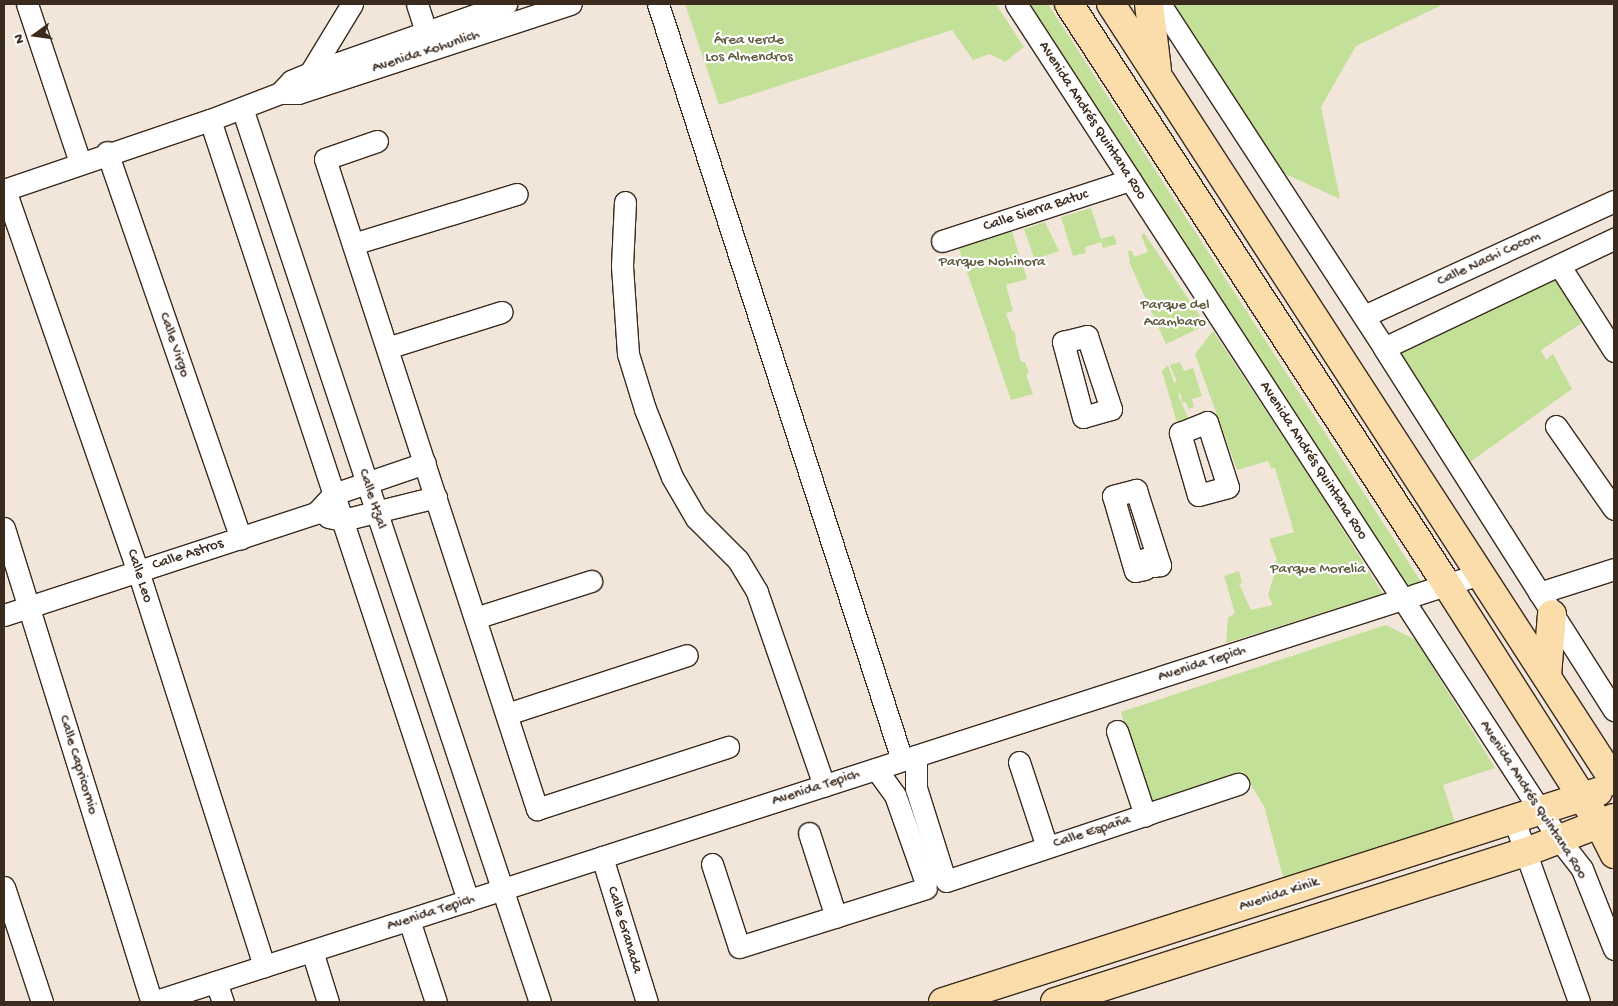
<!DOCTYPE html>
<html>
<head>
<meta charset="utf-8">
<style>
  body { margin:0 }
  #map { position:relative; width:1618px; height:1006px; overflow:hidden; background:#f2e6db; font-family:"Gochi Hand",sans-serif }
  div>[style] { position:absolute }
  .green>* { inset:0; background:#c3e098 }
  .roads { filter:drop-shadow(1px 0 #3b2a1e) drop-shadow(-1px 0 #3b2a1e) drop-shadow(0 1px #3b2a1e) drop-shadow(0 -1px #3b2a1e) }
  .minor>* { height:21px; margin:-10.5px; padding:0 10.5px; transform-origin:10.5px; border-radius:10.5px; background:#fff }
  .major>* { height:28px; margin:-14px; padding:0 14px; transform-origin:14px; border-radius:14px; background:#faddab }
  span { translate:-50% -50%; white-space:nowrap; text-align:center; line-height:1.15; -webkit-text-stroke:4.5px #fff; paint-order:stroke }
  .park-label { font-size:15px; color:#5d583c }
  .street-label { font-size:15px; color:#3b2a1e }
  .frame { position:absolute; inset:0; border:5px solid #3b2a1e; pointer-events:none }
  .north { position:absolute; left:10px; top:10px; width:50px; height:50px; -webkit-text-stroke:4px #fff; paint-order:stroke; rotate:256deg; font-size:14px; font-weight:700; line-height:20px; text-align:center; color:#3b2a1e }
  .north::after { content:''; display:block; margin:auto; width:18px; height:22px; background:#3b2a1e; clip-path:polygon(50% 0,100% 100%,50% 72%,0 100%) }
</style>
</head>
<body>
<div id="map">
  <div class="green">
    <div style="clip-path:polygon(685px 4px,996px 4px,1024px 47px,1005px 62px,990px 54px,973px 60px,952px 30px,719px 105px)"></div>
    <div style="clip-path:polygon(1022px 4px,1048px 4px,1422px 583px,1403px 590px)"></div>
    <div style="clip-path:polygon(1172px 4px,1444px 4px,1356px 46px,1321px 107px,1340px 199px,1283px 173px)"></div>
    <div style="clip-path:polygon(1091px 208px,1101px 239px,1114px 235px,1117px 244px,1103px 248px,1101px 242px,1085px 247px,1086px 253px,1073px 256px,1061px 217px)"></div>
    <div style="clip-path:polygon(1045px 222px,1059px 251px,1039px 258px,1041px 265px,1037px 267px,1024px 229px)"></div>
    <div style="clip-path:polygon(1011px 229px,1027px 279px,1006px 285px,1013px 311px,1006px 313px,1012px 331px,1015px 331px,1016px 343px,1021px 362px,1025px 362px,1029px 373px,1026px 375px,1033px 394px,1011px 400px,958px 246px)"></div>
    <div style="clip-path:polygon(1144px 233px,1206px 325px,1166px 344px,1130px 264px,1128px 251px,1132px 251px,1134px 257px,1148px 252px,1141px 235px)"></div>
    <div style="clip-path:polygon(1557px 275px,1585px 321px,1541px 350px,1546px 360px,1553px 354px,1572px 389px,1463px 467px,1393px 355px)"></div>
    <div style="clip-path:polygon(1213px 331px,1313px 482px,1383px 594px,1226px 643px,1228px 618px,1235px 613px,1224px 576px,1239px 571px,1242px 583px,1239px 584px,1251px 610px,1273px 605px,1268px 595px,1274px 575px,1271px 566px,1277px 560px,1269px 539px,1294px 532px,1275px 468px,1271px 468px,1268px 461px,1237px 470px,1195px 354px)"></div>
    <div style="clip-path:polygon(1180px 362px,1184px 371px,1193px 368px,1202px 396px,1192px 399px,1194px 407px,1188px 409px,1186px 402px,1182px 403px,1181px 394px,1178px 395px,1189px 420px,1180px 433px,1162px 371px,1168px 365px,1174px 382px,1177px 382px,1170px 365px)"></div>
    <div style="clip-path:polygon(1386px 625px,1416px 640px,1495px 768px,1443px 785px,1456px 826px,1285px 884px,1264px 806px,1243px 772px,1150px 804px,1121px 712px)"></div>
  </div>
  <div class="roads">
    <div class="minor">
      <div style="left:27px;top:4px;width:167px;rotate:71.5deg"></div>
      <div style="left:417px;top:4px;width:29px;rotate:72deg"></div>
      <div style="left:658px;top:4px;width:794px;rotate:72.11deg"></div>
      <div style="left:1016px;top:4px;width:995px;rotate:56.98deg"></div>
      <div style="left:1558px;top:838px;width:39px;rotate:52deg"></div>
      <div style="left:1582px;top:869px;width:86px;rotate:68.2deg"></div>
      <div style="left:1160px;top:4px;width:411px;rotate:56.9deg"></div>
      <div style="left:1384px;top:348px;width:429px;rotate:57.6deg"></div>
      <div style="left:312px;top:79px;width:6px;rotate:-108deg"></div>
      <div style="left:310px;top:73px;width:81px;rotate:-58.7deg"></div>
      <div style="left:283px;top:93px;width:15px"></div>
      <div style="left:298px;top:93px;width:287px;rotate:-18.1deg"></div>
      <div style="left:242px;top:108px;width:942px;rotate:71.57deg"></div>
      <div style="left:210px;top:120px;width:822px;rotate:71.7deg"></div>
      <div style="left:377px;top:141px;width:55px;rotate:160.9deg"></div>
      <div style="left:325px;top:159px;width:684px;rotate:71.94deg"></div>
      <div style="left:537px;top:809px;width:201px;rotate:-18deg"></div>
      <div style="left:107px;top:152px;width:409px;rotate:70.9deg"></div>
      <div style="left:4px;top:190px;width:218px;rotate:-18.8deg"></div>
      <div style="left:210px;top:120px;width:75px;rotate:-21.1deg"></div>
      <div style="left:280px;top:93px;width:16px;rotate:-47deg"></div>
      <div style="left:291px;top:81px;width:21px;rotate:-23deg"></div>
      <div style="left:310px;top:73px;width:208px;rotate:-19.4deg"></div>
      <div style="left:5px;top:190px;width:404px;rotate:70.8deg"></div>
      <div style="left:138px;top:571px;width:415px;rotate:72.3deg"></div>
      <div style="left:625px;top:202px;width:64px;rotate:92.7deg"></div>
      <div style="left:622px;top:266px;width:88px;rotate:86.1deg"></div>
      <div style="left:628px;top:354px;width:58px;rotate:72.8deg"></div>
      <div style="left:645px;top:409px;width:73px;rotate:68.3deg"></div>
      <div style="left:672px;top:477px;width:48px;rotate:59.7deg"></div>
      <div style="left:696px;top:518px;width:59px;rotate:45deg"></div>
      <div style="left:738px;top:560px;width:37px;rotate:59deg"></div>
      <div style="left:757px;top:592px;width:205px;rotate:70.9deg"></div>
      <div style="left:942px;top:241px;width:198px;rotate:-18deg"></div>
      <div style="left:353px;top:244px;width:171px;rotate:-17deg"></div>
      <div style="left:1559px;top:265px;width:102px;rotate:57.4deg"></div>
      <div style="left:1364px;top:316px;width:275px;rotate:-24.7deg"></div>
      <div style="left:1087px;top:336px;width:77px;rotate:71.8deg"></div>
      <div style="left:1111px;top:409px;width:29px;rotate:164deg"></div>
      <div style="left:1083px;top:417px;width:78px;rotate:-104.9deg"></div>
      <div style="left:1063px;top:342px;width:25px;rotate:-14deg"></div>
      <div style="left:387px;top:348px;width:120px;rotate:-17.5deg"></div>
      <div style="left:1384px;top:348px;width:255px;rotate:-25.4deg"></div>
      <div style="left:1207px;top:422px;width:68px;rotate:72.1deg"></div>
      <div style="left:1228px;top:487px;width:31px;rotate:165deg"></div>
      <div style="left:1198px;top:495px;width:65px;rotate:-106.2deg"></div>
      <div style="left:1180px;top:433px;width:29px;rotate:-22deg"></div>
      <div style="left:1556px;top:426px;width:101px;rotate:55.1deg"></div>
      <div style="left:1136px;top:490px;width:79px;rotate:72.3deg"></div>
      <div style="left:1160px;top:565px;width:6px;rotate:171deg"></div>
      <div style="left:1154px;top:566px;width:9px;rotate:-108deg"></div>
      <div style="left:1151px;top:557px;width:9px;rotate:162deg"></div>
      <div style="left:1142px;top:560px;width:9px;rotate:72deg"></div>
      <div style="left:1145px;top:569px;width:10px;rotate:169deg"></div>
      <div style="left:1135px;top:571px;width:78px;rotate:-106.3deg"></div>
      <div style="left:1113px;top:496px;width:24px;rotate:-15deg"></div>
      <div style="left:328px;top:517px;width:15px;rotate:11deg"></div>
      <div style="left:343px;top:520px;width:96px;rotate:-13.9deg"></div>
      <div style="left:4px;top:528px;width:497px;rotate:72.7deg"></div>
      <div style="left:1539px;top:593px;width:79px;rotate:-17.7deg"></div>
      <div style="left:4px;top:615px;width:328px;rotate:-18.1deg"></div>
      <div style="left:316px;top:513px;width:26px;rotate:-47deg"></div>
      <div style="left:334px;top:494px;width:96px;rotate:-18.8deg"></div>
      <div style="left:475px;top:618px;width:122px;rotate:-17.7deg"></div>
      <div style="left:507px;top:714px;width:189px;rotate:-18.1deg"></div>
      <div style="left:1117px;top:731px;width:89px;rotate:71.6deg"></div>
      <div style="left:916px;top:756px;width:32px;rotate:90deg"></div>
      <div style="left:916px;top:788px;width:93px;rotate:72.5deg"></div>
      <div style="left:1019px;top:762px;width:89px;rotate:71.8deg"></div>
      <div style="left:876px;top:769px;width:32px;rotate:54deg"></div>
      <div style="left:895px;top:795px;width:93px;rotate:70.6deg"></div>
      <div style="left:1514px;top:820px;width:193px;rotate:70.3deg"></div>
      <div style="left:809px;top:833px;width:88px;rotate:72.2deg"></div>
      <div style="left:602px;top:857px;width:152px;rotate:72.8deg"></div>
      <div style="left:712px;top:864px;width:87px;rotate:72deg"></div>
      <div style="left:739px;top:947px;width:196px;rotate:-17.5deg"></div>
      <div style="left:946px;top:881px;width:308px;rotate:-18.4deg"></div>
      <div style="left:4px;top:887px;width:121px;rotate:71.7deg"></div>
      <div style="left:409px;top:920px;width:86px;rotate:71.8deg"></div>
      <div style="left:312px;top:951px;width:53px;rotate:72.6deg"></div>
      <div style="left:216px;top:982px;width:21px;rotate:71deg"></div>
      <div style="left:153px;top:1002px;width:1394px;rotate:-17.88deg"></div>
    </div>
    <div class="major">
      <div style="left:1069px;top:4px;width:693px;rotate:56.95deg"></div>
      <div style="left:1447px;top:585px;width:281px;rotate:57.5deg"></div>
      <div style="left:1598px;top:822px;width:36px;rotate:63deg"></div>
      <div style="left:1111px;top:4px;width:926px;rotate:57.08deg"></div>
      <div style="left:1149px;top:4px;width:66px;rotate:83.1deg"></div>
      <div style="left:1547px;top:676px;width:62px;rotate:-85.4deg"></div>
      <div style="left:943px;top:1002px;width:688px;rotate:-17.78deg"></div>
      <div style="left:1055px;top:1002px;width:494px;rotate:-17.7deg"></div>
      <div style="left:1526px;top:852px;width:94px;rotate:-21.1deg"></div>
    </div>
  </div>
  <div class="park-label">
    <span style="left:749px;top:49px">Área verde<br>Los Almendros</span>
    <span style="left:992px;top:263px">Parque Nohinora</span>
    <span style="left:1175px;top:314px">Parque del<br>Acambaro</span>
    <span style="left:1318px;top:570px">Parque Morelia</span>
  </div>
  <div class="street-label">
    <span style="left:426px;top:52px;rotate:-18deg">Avenida Kohunlich</span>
    <span style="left:1092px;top:121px;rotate:57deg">Avenida Andrés Quintana Roo</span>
    <span style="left:1036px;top:211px;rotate:-18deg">Calle Sierra Batuc</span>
    <span style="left:1489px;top:259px;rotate:-25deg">Calle Nachi Cocom</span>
    <span style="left:174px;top:345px;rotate:71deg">Calle Virgo</span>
    <span style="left:1313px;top:461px;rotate:57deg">Avenida Andrés Quintana Roo</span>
    <span style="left:372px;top:499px;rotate:72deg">Calle Itzal</span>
    <span style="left:188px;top:555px;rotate:-18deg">Calle Astros</span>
    <span style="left:139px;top:576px;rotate:72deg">Calle Leo</span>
    <span style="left:1202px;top:664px;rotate:-18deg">Avenida Tepich</span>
    <span style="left:78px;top:765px;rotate:73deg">Calle Capricornio</span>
    <span style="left:816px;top:788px;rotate:-18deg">Avenida Tepich</span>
    <span style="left:1533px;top:800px;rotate:57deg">Avenida Andrés Quintana Roo</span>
    <span style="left:1092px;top:832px;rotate:-18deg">Calle España</span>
    <span style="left:1279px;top:895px;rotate:-18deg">Avenida Kinik</span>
    <span style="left:431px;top:913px;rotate:-18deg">Avenida Tepich</span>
    <span style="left:624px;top:930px;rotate:73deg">Calle Granada</span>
  </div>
  <div class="frame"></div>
  <div class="north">N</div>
</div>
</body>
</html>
